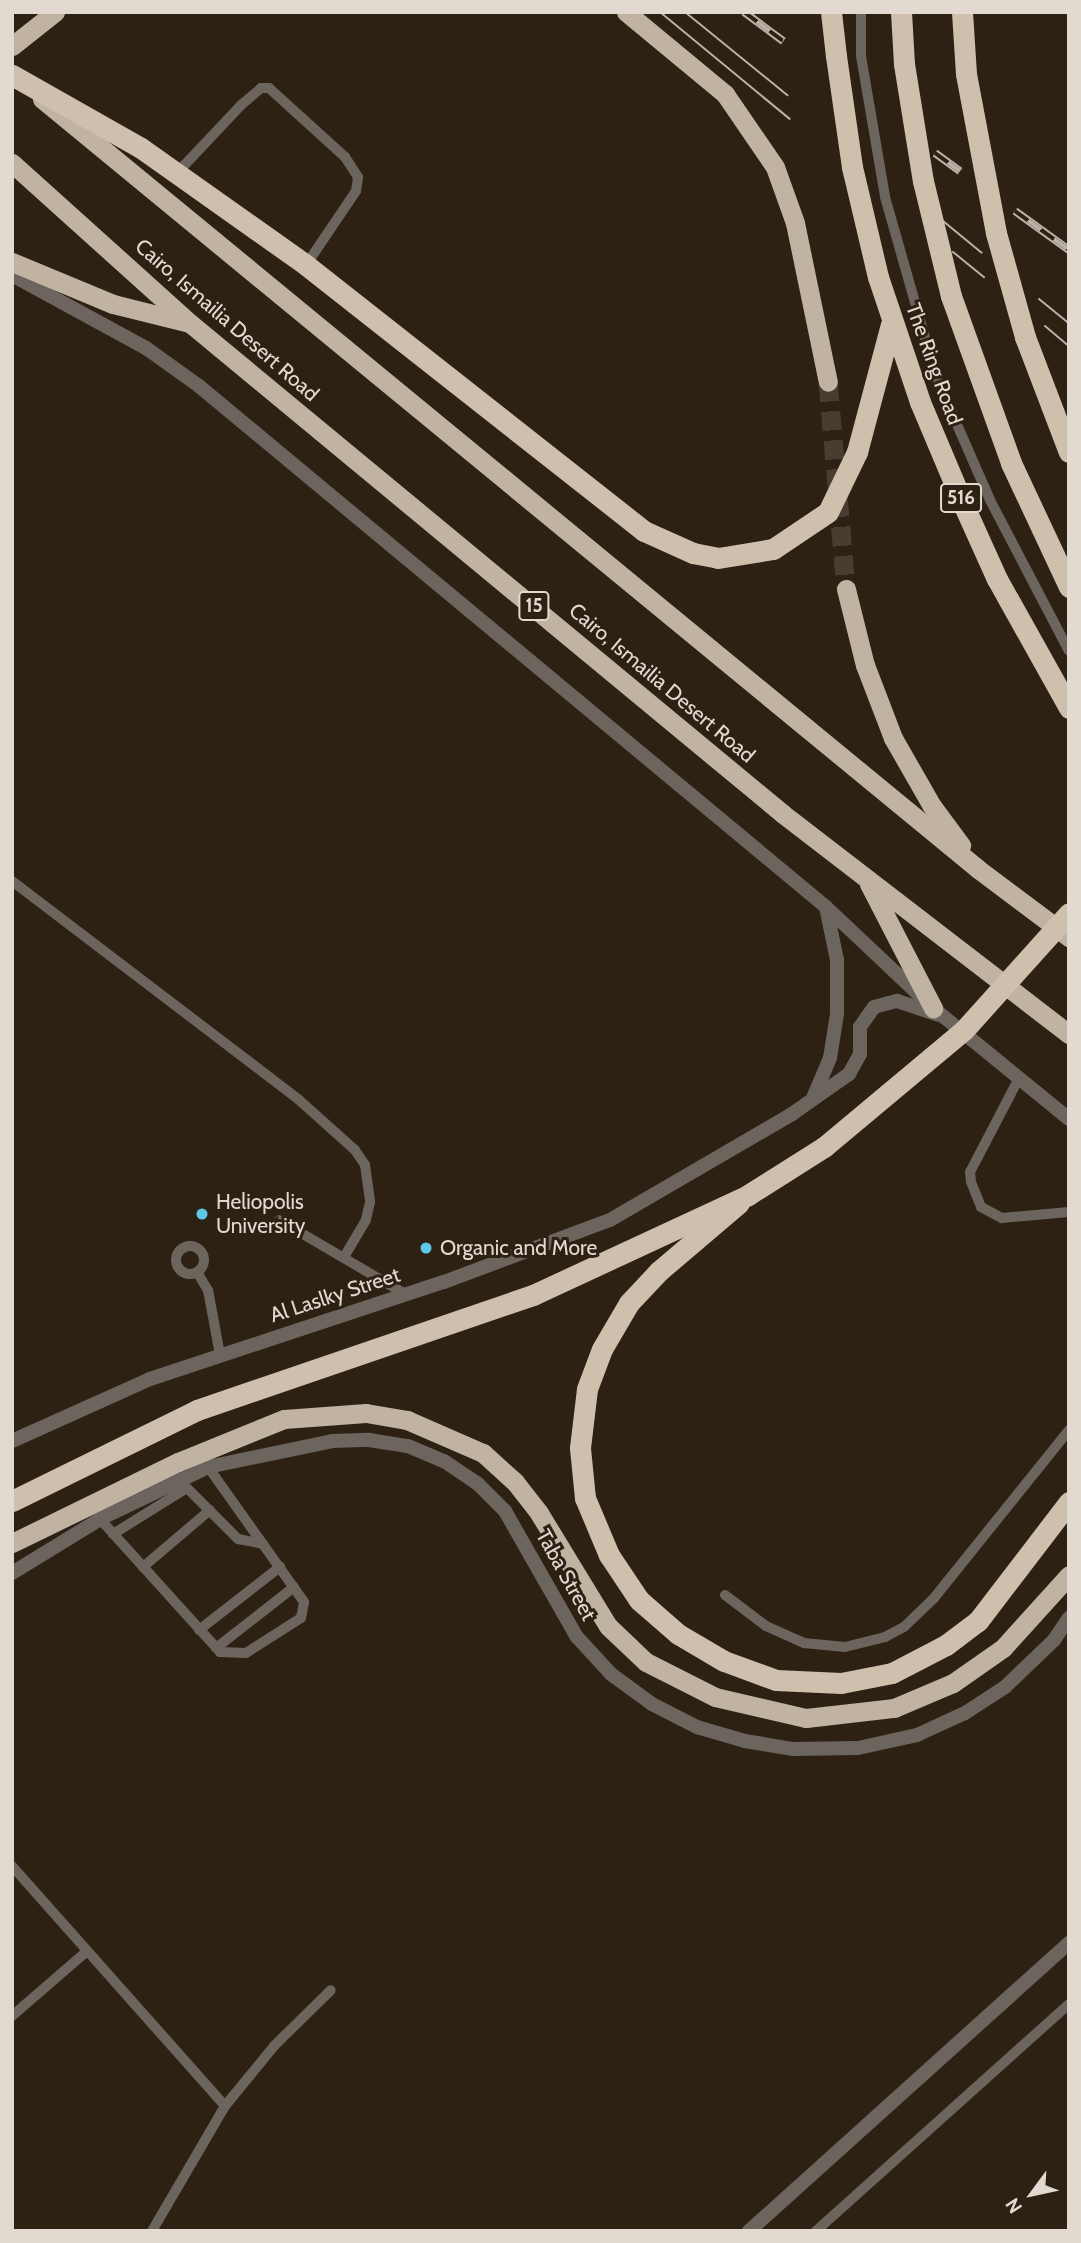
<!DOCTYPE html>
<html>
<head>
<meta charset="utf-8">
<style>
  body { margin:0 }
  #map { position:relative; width:1081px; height:2243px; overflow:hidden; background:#2d2114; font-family:Cabin,sans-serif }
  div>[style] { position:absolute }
  .trunk-tunnel>* { height:19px; margin-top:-9.5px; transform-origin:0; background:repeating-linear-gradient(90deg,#483d30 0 19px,transparent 0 29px) }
  .service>* { height:10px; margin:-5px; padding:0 5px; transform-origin:5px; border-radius:5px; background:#6b655e }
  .service>.ring { margin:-5px; padding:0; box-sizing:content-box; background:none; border:10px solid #6b655e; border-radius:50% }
  .minor>* { height:14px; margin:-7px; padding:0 7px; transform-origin:7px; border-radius:7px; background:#6b655e }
  .tertiary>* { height:14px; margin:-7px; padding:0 7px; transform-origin:7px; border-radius:7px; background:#6b655e }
  .trunk>* { height:19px; margin:-9.5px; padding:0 9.5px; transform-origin:9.5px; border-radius:9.5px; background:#c1b3a2 }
  .motorway>* { height:21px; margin:-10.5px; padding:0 10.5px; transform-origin:10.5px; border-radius:10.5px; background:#cfc0ae }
  .tram>* { height:2px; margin:-1px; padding:0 1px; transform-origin:1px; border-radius:1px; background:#bab1a7 }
  .rail>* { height:8px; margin-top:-4px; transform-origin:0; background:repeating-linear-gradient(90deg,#2d2114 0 16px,#bab1a7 0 32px); box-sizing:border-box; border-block:2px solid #bab1a7 }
  .motorway-bridge>* { height:21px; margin:-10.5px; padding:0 10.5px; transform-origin:10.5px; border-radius:10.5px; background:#cfc0ae }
  .dots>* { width:19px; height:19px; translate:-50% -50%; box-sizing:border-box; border:4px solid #2d2114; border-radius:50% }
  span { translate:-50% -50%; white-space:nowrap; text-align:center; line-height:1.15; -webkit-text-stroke:6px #2d2114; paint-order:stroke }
  .shield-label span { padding:2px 5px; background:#2d2114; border:2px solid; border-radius:5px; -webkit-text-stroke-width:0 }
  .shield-label { font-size:19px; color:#e2dad1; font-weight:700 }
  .street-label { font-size:21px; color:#e2dad1 }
  .poi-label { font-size:21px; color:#e2dad1 }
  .left { translate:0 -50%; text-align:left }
  .frame { position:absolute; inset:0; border:14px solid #e2dad1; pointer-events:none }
  .north { position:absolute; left:997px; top:2159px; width:70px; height:70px; -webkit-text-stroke:5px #2d2114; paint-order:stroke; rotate:237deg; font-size:19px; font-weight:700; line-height:28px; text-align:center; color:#e2dad1 }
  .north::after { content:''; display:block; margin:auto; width:24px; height:32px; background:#e2dad1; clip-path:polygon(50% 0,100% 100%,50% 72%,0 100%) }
</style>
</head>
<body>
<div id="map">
  <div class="trunk-tunnel">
    <div style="left:828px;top:382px;width:208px;rotate:85deg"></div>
  </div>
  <div class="service">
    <div style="left:861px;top:12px;width:44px;rotate:90deg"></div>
    <div style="left:861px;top:56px;width:143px;rotate:80.3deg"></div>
    <div style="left:885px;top:197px;width:189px;rotate:74.1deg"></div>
    <div style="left:937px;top:379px;width:132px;rotate:66.3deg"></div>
    <div style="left:990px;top:500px;width:170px;rotate:62.4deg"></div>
    <div style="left:177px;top:173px;width:93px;rotate:-46.7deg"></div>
    <div style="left:241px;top:105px;width:26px;rotate:-40deg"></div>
    <div style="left:261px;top:88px;width:8px"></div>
    <div style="left:269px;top:88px;width:103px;rotate:42.2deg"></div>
    <div style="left:345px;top:157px;width:24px;rotate:57deg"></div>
    <div style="left:358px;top:177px;width:14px;rotate:98deg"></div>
    <div style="left:356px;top:191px;width:89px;rotate:124deg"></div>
    <div style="left:12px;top:881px;width:360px;rotate:37.3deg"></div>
    <div style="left:298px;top:1099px;width:76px;rotate:41.8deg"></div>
    <div style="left:355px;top:1150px;width:18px;rotate:56deg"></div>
    <div style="left:365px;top:1165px;width:37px;rotate:82deg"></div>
    <div style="left:370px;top:1202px;width:18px;rotate:103deg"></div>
    <div style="left:366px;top:1220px;width:43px;rotate:120.7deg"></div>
    <div style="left:1019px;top:1078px;width:106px;rotate:117.5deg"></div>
    <div style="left:970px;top:1172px;width:10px;rotate:84deg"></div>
    <div style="left:971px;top:1182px;width:27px;rotate:68deg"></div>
    <div style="left:981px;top:1207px;width:24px;rotate:28deg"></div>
    <div style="left:1002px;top:1218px;width:67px;rotate:-5.1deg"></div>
    <div style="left:279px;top:1220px;width:148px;rotate:30.4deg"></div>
    <div class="ring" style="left:176px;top:1246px;width:18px;height:18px"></div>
    <div style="left:197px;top:1272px;width:21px;rotate:59deg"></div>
    <div style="left:208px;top:1290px;width:66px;rotate:79.5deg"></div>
    <div style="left:100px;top:1519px;width:179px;rotate:47.9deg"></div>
    <div style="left:220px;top:1652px;width:26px;rotate:2deg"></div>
    <div style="left:246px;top:1653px;width:65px;rotate:-32.5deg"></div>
    <div style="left:301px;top:1618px;width:16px;rotate:-79deg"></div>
    <div style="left:304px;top:1602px;width:166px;rotate:-125.4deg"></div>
    <div style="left:113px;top:1534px;width:87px;rotate:-31.9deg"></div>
    <div style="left:187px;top:1488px;width:72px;rotate:45deg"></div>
    <div style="left:238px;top:1539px;width:25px;rotate:11deg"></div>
    <div style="left:143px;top:1567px;width:88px;rotate:-40.4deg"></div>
    <div style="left:725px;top:1595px;width:51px;rotate:37.1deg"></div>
    <div style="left:766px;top:1626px;width:42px;rotate:24.1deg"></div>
    <div style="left:804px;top:1643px;width:41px;rotate:5.6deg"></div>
    <div style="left:845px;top:1647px;width:41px;rotate:-14deg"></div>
    <div style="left:885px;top:1637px;width:21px;rotate:-28deg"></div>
    <div style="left:904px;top:1627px;width:42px;rotate:-44deg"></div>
    <div style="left:934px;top:1598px;width:216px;rotate:-51.2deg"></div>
    <div style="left:199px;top:1630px;width:103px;rotate:-37.9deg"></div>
    <div style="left:216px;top:1648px;width:99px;rotate:-38deg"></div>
    <div style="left:12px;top:1866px;width:321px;rotate:48.4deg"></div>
    <div style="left:12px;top:2016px;width:99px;rotate:-40.9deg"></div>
    <div style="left:152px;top:2231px;width:145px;rotate:-59.7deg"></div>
    <div style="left:225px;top:2106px;width:79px;rotate:-50.7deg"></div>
    <div style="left:275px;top:2045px;width:78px;rotate:-44.5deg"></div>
    <div style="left:816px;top:2231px;width:340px;rotate:-41.9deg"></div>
  </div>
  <div class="minor">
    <div style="left:813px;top:1098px;width:43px;rotate:-67deg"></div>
    <div style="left:830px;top:1058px;width:45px;rotate:-81deg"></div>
    <div style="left:837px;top:1014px;width:54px;rotate:-90deg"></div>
    <div style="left:837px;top:960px;width:54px;rotate:-101.7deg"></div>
    <div style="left:12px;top:1441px;width:151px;rotate:-24.2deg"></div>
    <div style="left:150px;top:1379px;width:310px;rotate:-18.3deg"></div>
    <div style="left:444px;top:1282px;width:177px;rotate:-20.5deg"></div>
    <div style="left:610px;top:1220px;width:211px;rotate:-30.2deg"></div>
    <div style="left:792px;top:1114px;width:70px;rotate:-35.1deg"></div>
    <div style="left:849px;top:1074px;width:23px;rotate:-61deg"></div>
    <div style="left:860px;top:1054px;width:27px;rotate:-90deg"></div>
    <div style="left:860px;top:1027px;width:24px;rotate:-55deg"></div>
    <div style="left:874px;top:1007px;width:24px;rotate:-15deg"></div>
    <div style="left:897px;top:1001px;width:44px;rotate:18.4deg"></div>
    <div style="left:749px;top:2231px;width:431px;rotate:-42deg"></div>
  </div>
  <div class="tertiary">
    <div style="left:12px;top:275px;width:153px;rotate:28.6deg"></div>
    <div style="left:146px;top:348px;width:65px;rotate:35.6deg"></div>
    <div style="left:199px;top:386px;width:815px;rotate:39.72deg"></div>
    <div style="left:826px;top:907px;width:147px;rotate:43.3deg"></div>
    <div style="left:933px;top:1008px;width:176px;rotate:39.2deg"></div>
    <div style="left:12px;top:1573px;width:103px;rotate:-31.5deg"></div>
    <div style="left:100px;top:1519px;width:120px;rotate:-25.7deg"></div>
    <div style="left:208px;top:1467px;width:127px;rotate:-11.8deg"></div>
    <div style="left:332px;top:1441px;width:37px;rotate:-2deg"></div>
    <div style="left:369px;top:1440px;width:39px;rotate:9deg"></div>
    <div style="left:408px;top:1446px;width:39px;rotate:23deg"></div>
    <div style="left:444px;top:1461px;width:40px;rotate:34deg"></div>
    <div style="left:477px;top:1483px;width:40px;rotate:45deg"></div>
    <div style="left:505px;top:1511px;width:145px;rotate:60.3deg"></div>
    <div style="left:577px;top:1637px;width:50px;rotate:47.4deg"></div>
    <div style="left:611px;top:1674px;width:51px;rotate:36.2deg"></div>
    <div style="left:652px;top:1704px;width:51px;rotate:27.1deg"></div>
    <div style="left:697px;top:1727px;width:50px;rotate:16.3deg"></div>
    <div style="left:745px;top:1741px;width:49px;rotate:9.5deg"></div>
    <div style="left:793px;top:1749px;width:65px;rotate:-0.9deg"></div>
    <div style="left:858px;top:1748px;width:60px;rotate:-12.4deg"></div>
    <div style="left:917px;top:1735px;width:53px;rotate:-24.6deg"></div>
    <div style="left:965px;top:1713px;width:48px;rotate:-33deg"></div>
    <div style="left:1005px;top:1687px;width:68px;rotate:-43.8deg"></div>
    <div style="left:1054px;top:1640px;width:27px;rotate:-56deg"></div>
  </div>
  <div class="trunk">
    <div style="left:626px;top:12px;width:129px;rotate:39.6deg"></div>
    <div style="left:725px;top:94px;width:88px;rotate:55.6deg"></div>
    <div style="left:775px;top:167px;width:59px;rotate:70.3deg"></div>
    <div style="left:795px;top:223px;width:162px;rotate:78.3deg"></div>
    <div style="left:12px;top:46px;width:55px;rotate:-38.3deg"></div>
    <div style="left:42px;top:99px;width:1212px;rotate:39.44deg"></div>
    <div style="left:978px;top:869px;width:114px;rotate:36.8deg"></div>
    <div style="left:12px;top:163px;width:241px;rotate:42deg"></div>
    <div style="left:191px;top:324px;width:768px;rotate:39.61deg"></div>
    <div style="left:783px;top:814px;width:361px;rotate:37.6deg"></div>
    <div style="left:12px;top:262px;width:109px;rotate:22.6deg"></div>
    <div style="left:113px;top:304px;width:78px;rotate:14deg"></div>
    <div style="left:846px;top:589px;width:78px;rotate:76deg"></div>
    <div style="left:865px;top:665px;width:78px;rotate:69deg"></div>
    <div style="left:893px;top:738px;width:78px;rotate:60.2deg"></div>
    <div style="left:932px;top:806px;width:49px;rotate:53.4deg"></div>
    <div style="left:869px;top:884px;width:140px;rotate:62.7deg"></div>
    <div style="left:12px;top:1543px;width:185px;rotate:-26deg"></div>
    <div style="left:178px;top:1462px;width:114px;rotate:-22.1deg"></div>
    <div style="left:284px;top:1419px;width:82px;rotate:-4.2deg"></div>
    <div style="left:366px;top:1413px;width:42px;rotate:9.7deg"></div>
    <div style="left:407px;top:1420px;width:83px;rotate:23.5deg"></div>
    <div style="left:483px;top:1453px;width:43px;rotate:42.2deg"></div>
    <div style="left:515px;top:1482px;width:39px;rotate:52deg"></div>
    <div style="left:539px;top:1513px;width:132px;rotate:58.6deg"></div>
    <div style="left:608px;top:1626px;width:52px;rotate:43.5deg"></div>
    <div style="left:646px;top:1662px;width:77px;rotate:26.9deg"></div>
    <div style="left:715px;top:1697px;width:93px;rotate:13deg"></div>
    <div style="left:806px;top:1718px;width:89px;rotate:-6.5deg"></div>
    <div style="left:894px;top:1708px;width:64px;rotate:-23deg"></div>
    <div style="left:953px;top:1683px;width:61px;rotate:-35deg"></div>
    <div style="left:1003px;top:1648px;width:98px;rotate:-47.9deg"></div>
  </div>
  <div class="motorway">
    <div style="left:831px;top:12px;width:44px;rotate:83.5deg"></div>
    <div style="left:901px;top:12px;width:52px;rotate:86.7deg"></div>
    <div style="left:962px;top:12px;width:62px;rotate:86.3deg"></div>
    <div style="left:12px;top:75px;width:148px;rotate:29.5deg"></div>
    <div style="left:141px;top:148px;width:202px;rotate:35.3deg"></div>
    <div style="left:306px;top:265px;width:430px;rotate:38.2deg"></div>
    <div style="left:644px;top:531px;width:54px;rotate:24.2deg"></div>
    <div style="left:693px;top:553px;width:25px;rotate:11deg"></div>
    <div style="left:718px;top:558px;width:56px;rotate:-9.3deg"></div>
    <div style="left:773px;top:549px;width:66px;rotate:-33.9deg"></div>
    <div style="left:828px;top:512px;width:67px;rotate:-64.2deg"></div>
    <div style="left:857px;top:452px;width:132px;rotate:-75.1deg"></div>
    <div style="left:878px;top:277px;width:132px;rotate:71.4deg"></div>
    <div style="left:920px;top:402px;width:113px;rotate:67.1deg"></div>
    <div style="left:964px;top:506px;width:80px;rotate:65.7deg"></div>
    <div style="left:997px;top:579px;width:148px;rotate:60.8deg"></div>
    <div style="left:951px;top:296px;width:177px;rotate:70.2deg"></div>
    <div style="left:1011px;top:463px;width:137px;rotate:64.9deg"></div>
    <div style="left:1025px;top:337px;width:123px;rotate:69.1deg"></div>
    <div style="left:739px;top:1203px;width:105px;rotate:139.6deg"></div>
    <div style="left:659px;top:1271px;width:44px;rotate:133.2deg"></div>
    <div style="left:629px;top:1303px;width:53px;rotate:120.4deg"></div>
    <div style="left:602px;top:1349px;width:43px;rotate:110.6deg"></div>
    <div style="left:587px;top:1389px;width:59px;rotate:96.8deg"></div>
    <div style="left:580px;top:1448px;width:50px;rotate:84.3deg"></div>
    <div style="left:585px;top:1498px;width:62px;rotate:67.2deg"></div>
    <div style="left:609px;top:1555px;width:54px;rotate:56.3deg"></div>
    <div style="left:639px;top:1600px;width:52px;rotate:41.1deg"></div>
    <div style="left:678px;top:1634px;width:53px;rotate:30.4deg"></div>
    <div style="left:724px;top:1661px;width:55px;rotate:20.1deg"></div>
    <div style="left:776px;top:1680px;width:65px;rotate:2.6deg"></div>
    <div style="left:841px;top:1683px;width:52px;rotate:-11.1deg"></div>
    <div style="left:892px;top:1673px;width:61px;rotate:-27.4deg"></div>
    <div style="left:946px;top:1645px;width:40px;rotate:-37deg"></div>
    <div style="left:978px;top:1621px;width:150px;rotate:-52.6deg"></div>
    <div style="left:12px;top:1501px;width:206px;rotate:-26.2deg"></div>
  </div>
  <div class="tram">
    <div style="left:660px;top:12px;width:168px;rotate:39.5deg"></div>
    <div style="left:685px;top:12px;width:132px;rotate:39.1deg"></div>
    <div style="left:943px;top:221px;width:50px;rotate:39.4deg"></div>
    <div style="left:953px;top:252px;width:40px;rotate:39deg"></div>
    <div style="left:1039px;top:299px;width:38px;rotate:39deg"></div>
    <div style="left:1045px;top:326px;width:31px;rotate:40deg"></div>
  </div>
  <div class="rail">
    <div style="left:744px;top:12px;width:49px;rotate:36.6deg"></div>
    <div style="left:935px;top:153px;width:31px;rotate:36deg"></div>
    <div style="left:1015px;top:211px;width:67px;rotate:35.8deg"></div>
  </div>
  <div class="motorway-bridge">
    <div style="left:836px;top:56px;width:112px;rotate:81.8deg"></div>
    <div style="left:852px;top:167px;width:113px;rotate:76.7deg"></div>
    <div style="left:904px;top:64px;width:119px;rotate:80.8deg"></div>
    <div style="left:923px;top:181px;width:118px;rotate:76.3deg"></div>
    <div style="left:966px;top:74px;width:162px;rotate:79.3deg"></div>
    <div style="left:996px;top:233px;width:108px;rotate:74.4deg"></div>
    <div style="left:197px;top:1410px;width:355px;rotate:-18.9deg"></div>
    <div style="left:533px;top:1295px;width:237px;rotate:-24.9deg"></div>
    <div style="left:748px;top:1195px;width:90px;rotate:-32.3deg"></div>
    <div style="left:824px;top:1147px;width:182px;rotate:-39.9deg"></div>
    <div style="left:964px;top:1030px;width:157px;rotate:-48.1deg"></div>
  </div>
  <div class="dots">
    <div style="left:202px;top:1214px;background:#5dc7e8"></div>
    <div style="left:426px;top:1248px;background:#5dc7e8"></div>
  </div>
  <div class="shield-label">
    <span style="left:961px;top:498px">516</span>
    <span style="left:534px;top:606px">15</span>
  </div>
  <div class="street-label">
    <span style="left:227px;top:320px;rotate:41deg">Cairo, Ismailia Desert Road</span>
    <span style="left:934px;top:364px;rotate:70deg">The Ring Road</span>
    <span style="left:662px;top:683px;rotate:40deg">Cairo, Ismailia Desert Road</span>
    <span style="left:335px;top:1295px;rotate:-18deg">Al Laslky Street</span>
    <span style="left:566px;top:1575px;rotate:61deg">Taba Street</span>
  </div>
  <div class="poi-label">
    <span class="left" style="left:216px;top:1214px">Heliopolis<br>University</span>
    <span class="left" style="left:440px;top:1248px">Organic and More</span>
  </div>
  <div class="frame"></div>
  <div class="north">N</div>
</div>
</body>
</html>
